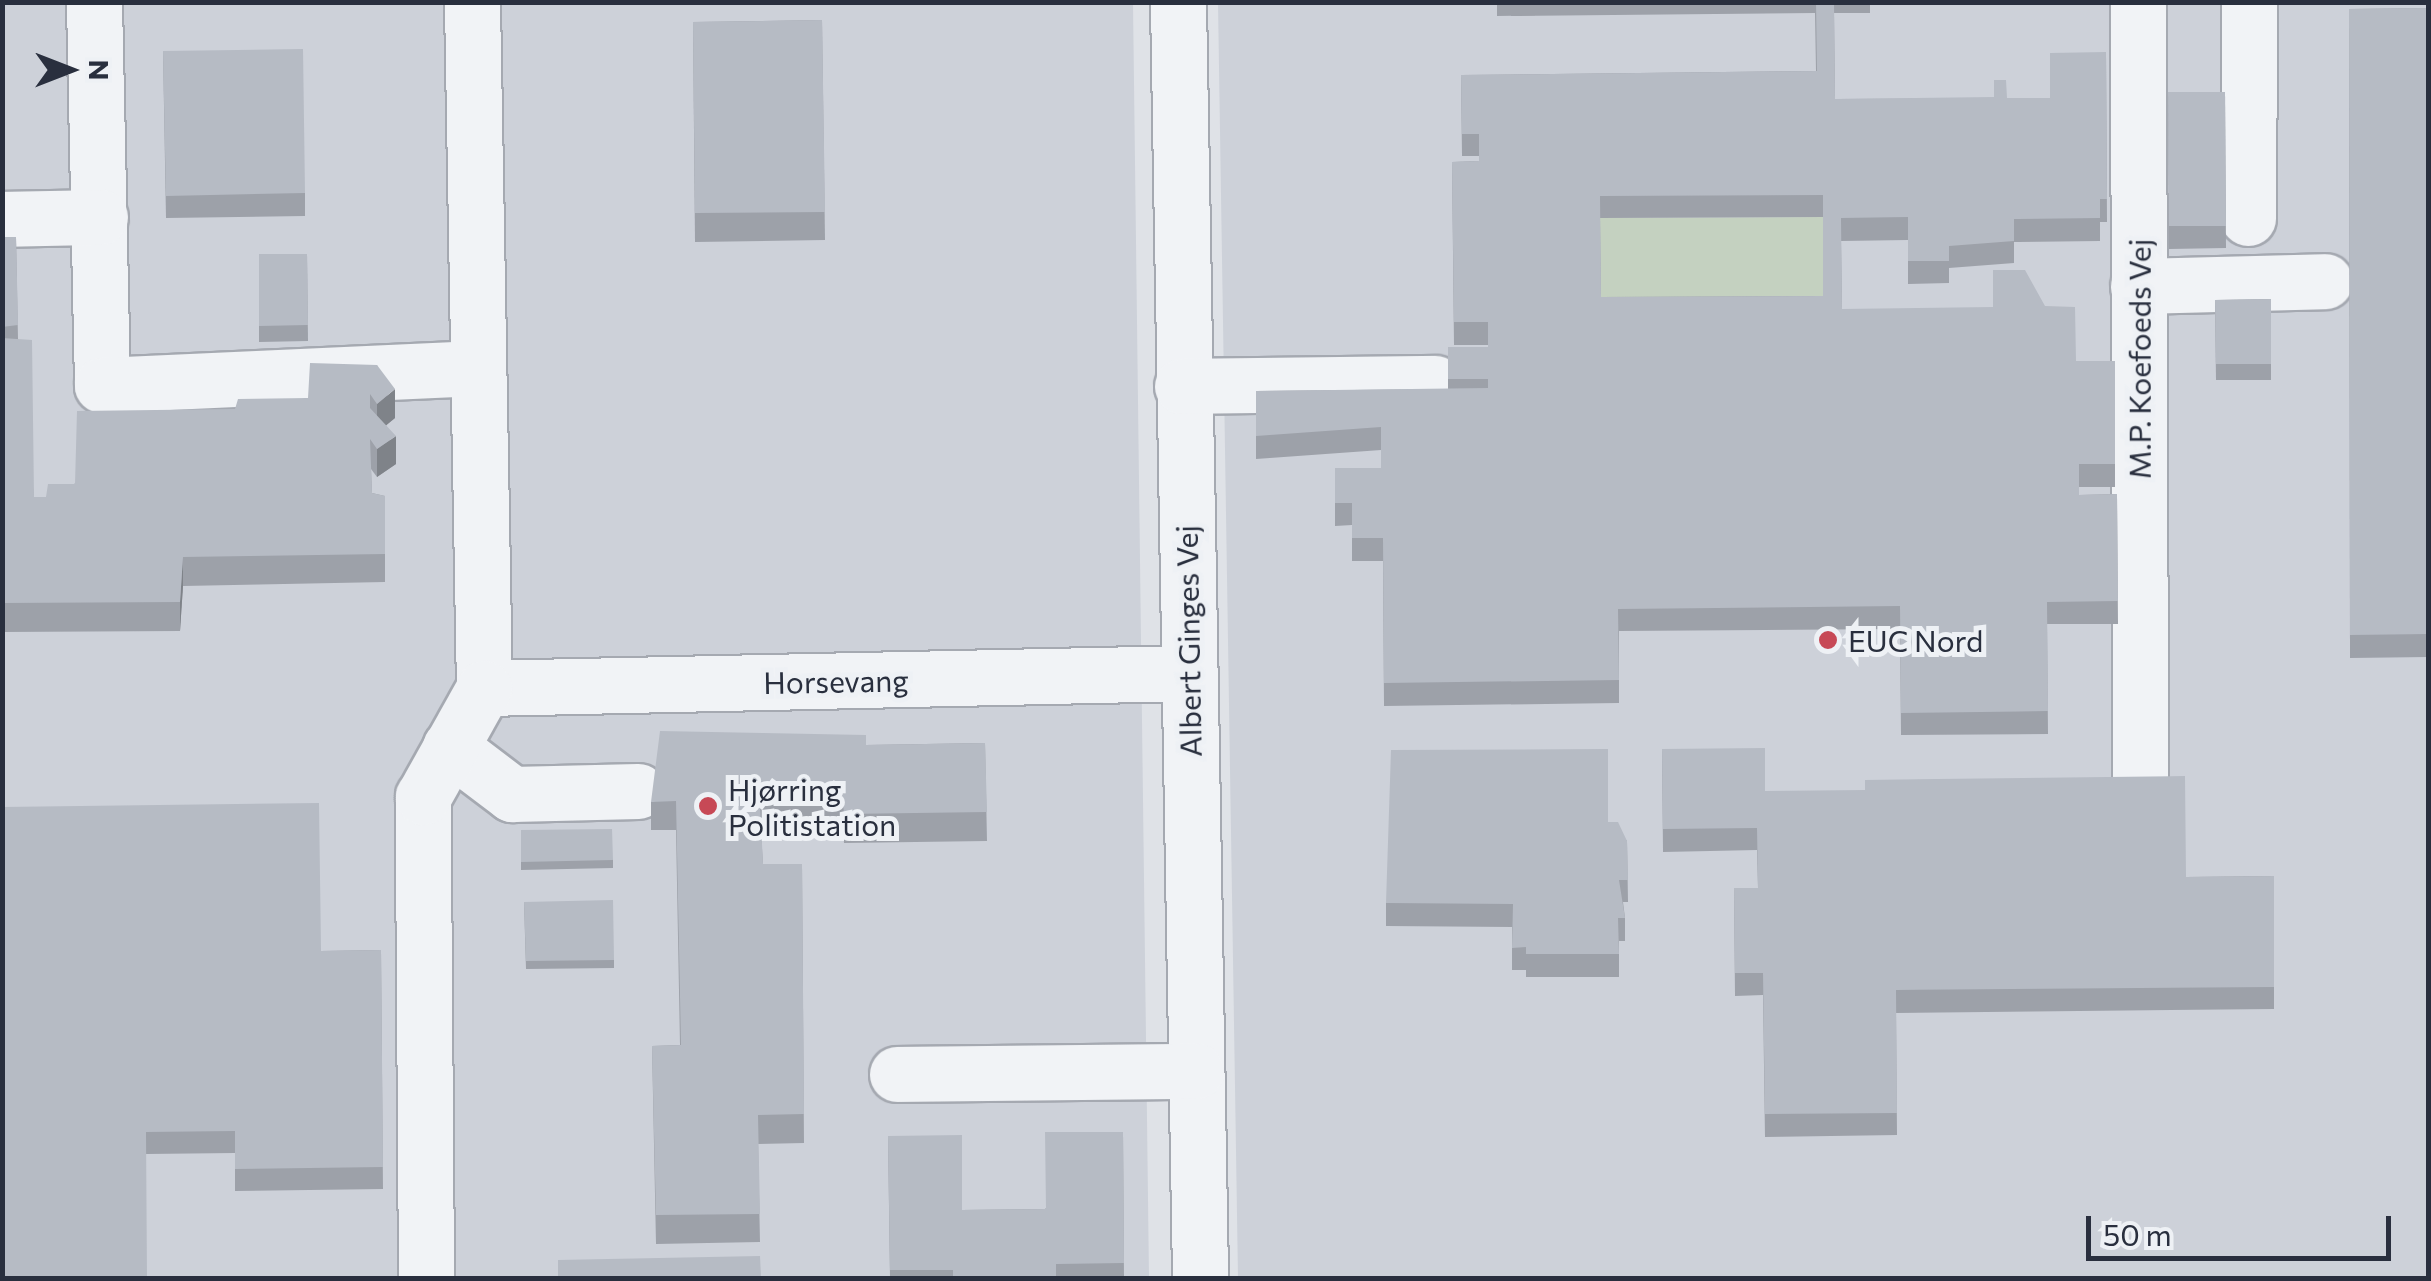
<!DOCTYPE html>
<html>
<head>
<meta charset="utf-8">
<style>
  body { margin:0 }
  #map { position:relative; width:2431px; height:1281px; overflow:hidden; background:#dfe2e7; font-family:Commissioner,sans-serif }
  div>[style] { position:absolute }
  .built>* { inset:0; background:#cdd1d9 }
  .green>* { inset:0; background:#c4d1c0 }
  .roads { filter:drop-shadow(2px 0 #a5a9b1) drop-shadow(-2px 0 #a5a9b1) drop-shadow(0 2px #a5a9b1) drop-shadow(0 -2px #a5a9b1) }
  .minor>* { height:55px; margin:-27.5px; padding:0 27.5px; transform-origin:27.5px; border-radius:27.5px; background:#f1f3f6 }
  .wall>* { inset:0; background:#9da1a9 }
  .shaded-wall>* { inset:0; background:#7f8389 }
  .building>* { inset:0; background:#b6bbc4 }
  .dots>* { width:28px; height:28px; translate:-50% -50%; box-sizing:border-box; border:5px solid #eef1f5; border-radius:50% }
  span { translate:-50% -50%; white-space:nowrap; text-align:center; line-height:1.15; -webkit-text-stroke:10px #eef1f5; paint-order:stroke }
  .street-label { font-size:30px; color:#292f3e }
  .poi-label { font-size:30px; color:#292f3e }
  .left { translate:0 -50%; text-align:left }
  .frame { position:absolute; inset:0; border:5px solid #292f3e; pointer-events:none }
  .north { position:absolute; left:20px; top:20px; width:100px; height:100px; -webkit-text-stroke:8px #eef1f5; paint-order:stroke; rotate:90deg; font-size:28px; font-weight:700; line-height:40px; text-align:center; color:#292f3e }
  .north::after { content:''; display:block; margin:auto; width:35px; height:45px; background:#292f3e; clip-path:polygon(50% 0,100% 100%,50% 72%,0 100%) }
  .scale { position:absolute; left:2086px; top:1216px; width:305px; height:45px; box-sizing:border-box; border:5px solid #292f3e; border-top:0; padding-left:12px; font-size:30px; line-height:35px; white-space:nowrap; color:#292f3e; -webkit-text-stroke:8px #eef1f5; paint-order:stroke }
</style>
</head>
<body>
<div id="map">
  <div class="built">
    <div style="clip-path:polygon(2px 3px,1133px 3px,1149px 1278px,3px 1278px)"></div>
    <div style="clip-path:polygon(1218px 3px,2428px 3px,2428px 1278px,1238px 1278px)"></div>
  </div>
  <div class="green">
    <div style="clip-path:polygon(1823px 217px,1823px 319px,1601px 320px,1600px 218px)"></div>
  </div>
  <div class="roads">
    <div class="minor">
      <div style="left:94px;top:2px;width:383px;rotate:88.8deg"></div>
      <div style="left:102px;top:385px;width:376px;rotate:-2.6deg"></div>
      <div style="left:472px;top:2px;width:686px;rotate:89deg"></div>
      <div style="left:484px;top:688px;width:705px;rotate:-1.22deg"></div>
      <div style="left:1178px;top:2px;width:1276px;rotate:89.01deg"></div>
      <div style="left:2138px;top:2px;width:782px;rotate:89.85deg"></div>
      <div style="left:2248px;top:218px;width:216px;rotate:-89.7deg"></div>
      <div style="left:2px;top:219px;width:98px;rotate:-1.2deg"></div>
      <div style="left:2138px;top:286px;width:187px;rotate:-1.5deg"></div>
      <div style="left:1182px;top:386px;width:253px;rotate:-0.7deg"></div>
      <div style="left:450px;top:747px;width:78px;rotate:37.2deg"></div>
      <div style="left:512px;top:794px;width:126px;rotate:-1.4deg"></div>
      <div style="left:897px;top:1074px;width:299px;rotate:-0.6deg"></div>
      <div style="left:426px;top:1278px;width:481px;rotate:-90.4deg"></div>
      <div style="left:423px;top:797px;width:125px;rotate:-60.8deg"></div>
    </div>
  </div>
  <div class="wall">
    <div style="clip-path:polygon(evenodd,1497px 2px,1870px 2px,1870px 13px,1834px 13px,1835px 99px,2050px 98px,2106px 52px,2107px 222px,2100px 222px,2100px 241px,2014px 242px,2014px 263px,1949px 268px,1949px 283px,1908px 284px,1908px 240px,1841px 241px,1842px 309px,2076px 361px,2115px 361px,2115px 487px,2079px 487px,2079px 495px,2117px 494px,2118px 624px,2047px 624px,2048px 734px,1901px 735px,1900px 629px,1619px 631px,1619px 703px,1384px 706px,1383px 561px,1352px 561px,1352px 525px,1335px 526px,1335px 468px,1381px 468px,1381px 450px,1256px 459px,1256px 391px,1448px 389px,1448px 347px,1488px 347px,1488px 345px,1454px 345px,1452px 162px,1479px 161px,1479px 156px,1462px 156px,1461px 75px,1816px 71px,1815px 13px,1497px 16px,1497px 2px,1823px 217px,1823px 296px,1601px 297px,1600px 218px,1823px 217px)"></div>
    <div style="clip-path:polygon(2428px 8px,2428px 657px,2350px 658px,2349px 9px)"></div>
    <div style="clip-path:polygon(822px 20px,825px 240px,695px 242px,693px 22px)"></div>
    <div style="clip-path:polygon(163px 51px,305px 193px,305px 216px,166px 218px)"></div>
    <div style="clip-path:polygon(2168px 92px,2225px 92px,2226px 248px,2169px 249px)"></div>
    <div style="clip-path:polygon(2px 237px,16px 237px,18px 339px,34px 497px,46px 497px,235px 409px,308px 398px,377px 365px,395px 418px,386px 425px,396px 464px,377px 477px,371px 469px,372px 493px,385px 496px,385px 582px,183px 586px,180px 631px,2px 632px)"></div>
    <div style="clip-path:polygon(259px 254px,307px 254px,308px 341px,259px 342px)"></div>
    <div style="clip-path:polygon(2271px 299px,2271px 380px,2216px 380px,2215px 300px)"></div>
    <div style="clip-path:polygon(985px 743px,987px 841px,844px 843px,843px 831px,761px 833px,763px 864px,802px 864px,804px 1143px,758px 1144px,760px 1242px,656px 1244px,652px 1046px,680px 1045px,676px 830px,651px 830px,651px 802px,866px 745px)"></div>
    <div style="clip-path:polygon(1662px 749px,1765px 791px,2186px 877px,2274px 876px,2274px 1009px,1896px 1013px,1897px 1135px,1765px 1137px,1763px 995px,1735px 996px,1734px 888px,1758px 888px,1757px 850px,1663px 852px)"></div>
    <div style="clip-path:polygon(1608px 822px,1627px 841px,1628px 902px,1623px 902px,1625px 918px,1625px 941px,1619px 941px,1619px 977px,1526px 977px,1526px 970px,1512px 970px,1512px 927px,1386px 926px,1386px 903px)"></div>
    <div style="clip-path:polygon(521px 830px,613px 860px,613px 868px,521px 870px)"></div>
    <div style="clip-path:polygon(524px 902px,614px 960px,614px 968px,526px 969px)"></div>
    <div style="clip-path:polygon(381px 950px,383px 1189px,235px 1191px,235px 1153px,146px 1154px,2px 1278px,321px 951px)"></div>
    <div style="clip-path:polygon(1123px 1132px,1124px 1278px,890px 1278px,888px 1136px,962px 1210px,1045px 1209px)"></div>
  </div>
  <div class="shaded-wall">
    <div style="clip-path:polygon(395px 389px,395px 418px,377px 433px,377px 404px)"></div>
    <div style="clip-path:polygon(396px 436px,396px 464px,377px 477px,377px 449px)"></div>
    <div style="clip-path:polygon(183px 557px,183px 586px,180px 631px,180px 602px)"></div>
  </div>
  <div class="building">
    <div style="clip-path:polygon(evenodd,1816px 2px,1834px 2px,1835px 99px,1994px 97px,1994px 80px,2006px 80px,2007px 98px,2050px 98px,2050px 53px,2106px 52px,2107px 199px,2100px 199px,2100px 218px,2014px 219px,2014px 241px,1949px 246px,1949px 261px,1908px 261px,1908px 217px,1841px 218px,1842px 309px,1993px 307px,1993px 270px,2025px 270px,2045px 306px,2075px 307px,2076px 361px,2115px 361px,2115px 464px,2079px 464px,2079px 495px,2117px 494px,2118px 601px,2047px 602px,2048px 711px,1901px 713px,1900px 606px,1618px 609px,1619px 680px,1384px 683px,1383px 538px,1352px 538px,1352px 503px,1335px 503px,1335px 468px,1381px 468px,1381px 427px,1256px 436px,1256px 391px,1488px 388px,1488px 379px,1448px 379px,1448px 347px,1488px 347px,1488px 322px,1454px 322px,1452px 162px,1479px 161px,1479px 134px,1462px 134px,1461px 75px,1817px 71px,1816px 2px,1823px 195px,1823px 296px,1601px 297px,1600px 196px,1823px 195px)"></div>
    <div style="clip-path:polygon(2428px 8px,2428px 634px,2350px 635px,2349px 9px)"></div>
    <div style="clip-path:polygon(822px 20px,825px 212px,695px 213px,693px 22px)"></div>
    <div style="clip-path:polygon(303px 49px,305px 193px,166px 196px,163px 51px)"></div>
    <div style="clip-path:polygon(2168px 92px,2225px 92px,2226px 226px,2169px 226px)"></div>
    <div style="clip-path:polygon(2px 237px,16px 237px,18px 325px,2px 327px)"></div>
    <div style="clip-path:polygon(259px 254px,307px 254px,308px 325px,259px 326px)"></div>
    <div style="clip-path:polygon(2271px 299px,2271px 364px,2216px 364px,2215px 300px)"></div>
    <div style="clip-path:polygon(2px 338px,32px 340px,34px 497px,46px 497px,48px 484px,75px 484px,77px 411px,235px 409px,238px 399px,308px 398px,310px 363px,377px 365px,395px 389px,377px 404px,370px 394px,370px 408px,396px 436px,377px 449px,370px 439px,372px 493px,385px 496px,385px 554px,183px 557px,180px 602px,2px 603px)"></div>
    <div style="clip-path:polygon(660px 731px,866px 735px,866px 745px,985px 743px,987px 812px,844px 814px,843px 803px,760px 805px,763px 864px,802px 864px,804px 1114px,758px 1115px,760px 1214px,656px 1215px,652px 1046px,681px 1045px,676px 801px,651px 802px)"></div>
    <div style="clip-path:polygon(1765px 748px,1765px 791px,1865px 790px,1865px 780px,2185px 776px,2186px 877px,2274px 876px,2274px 987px,1896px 990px,1897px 1113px,1765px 1114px,1763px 973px,1735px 973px,1734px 888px,1758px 888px,1757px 828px,1663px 829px,1662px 749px)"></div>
    <div style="clip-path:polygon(1608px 749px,1608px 822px,1618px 822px,1627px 841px,1628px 880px,1619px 880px,1625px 918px,1618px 918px,1619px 954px,1526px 954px,1526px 947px,1512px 948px,1513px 904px,1386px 903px,1391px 750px)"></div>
    <div style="clip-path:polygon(319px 803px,321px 951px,381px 950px,383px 1167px,235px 1169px,235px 1131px,146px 1132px,147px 1278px,2px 1278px,2px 807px)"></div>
    <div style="clip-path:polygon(612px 829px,613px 860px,521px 862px,521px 830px)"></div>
    <div style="clip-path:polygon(613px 900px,614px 960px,526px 961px,524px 902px)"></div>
    <div style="clip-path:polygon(1045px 1132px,1123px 1132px,1124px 1263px,1056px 1264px,1056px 1278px,953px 1278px,953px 1270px,890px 1270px,888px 1136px,962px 1135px,962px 1210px,1046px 1209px)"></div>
    <div style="clip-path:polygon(760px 1256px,761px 1278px,558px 1278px,558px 1260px)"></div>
  </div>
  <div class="dots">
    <div style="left:1828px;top:640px;background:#c74956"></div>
    <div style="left:708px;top:806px;background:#c74956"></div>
  </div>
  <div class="street-label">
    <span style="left:2139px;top:359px;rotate:-90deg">M.P. Koefoeds Vej</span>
    <span style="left:1188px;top:641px;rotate:-91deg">Albert Ginges Vej</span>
    <span style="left:836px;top:681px;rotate:-1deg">Horsevang</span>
  </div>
  <div class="poi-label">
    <span class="left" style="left:1848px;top:640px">EUC Nord</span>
    <span class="left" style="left:728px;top:806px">Hjørring<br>Politistation</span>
  </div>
  <div class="frame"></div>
  <div class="north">N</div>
  <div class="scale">50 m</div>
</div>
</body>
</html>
